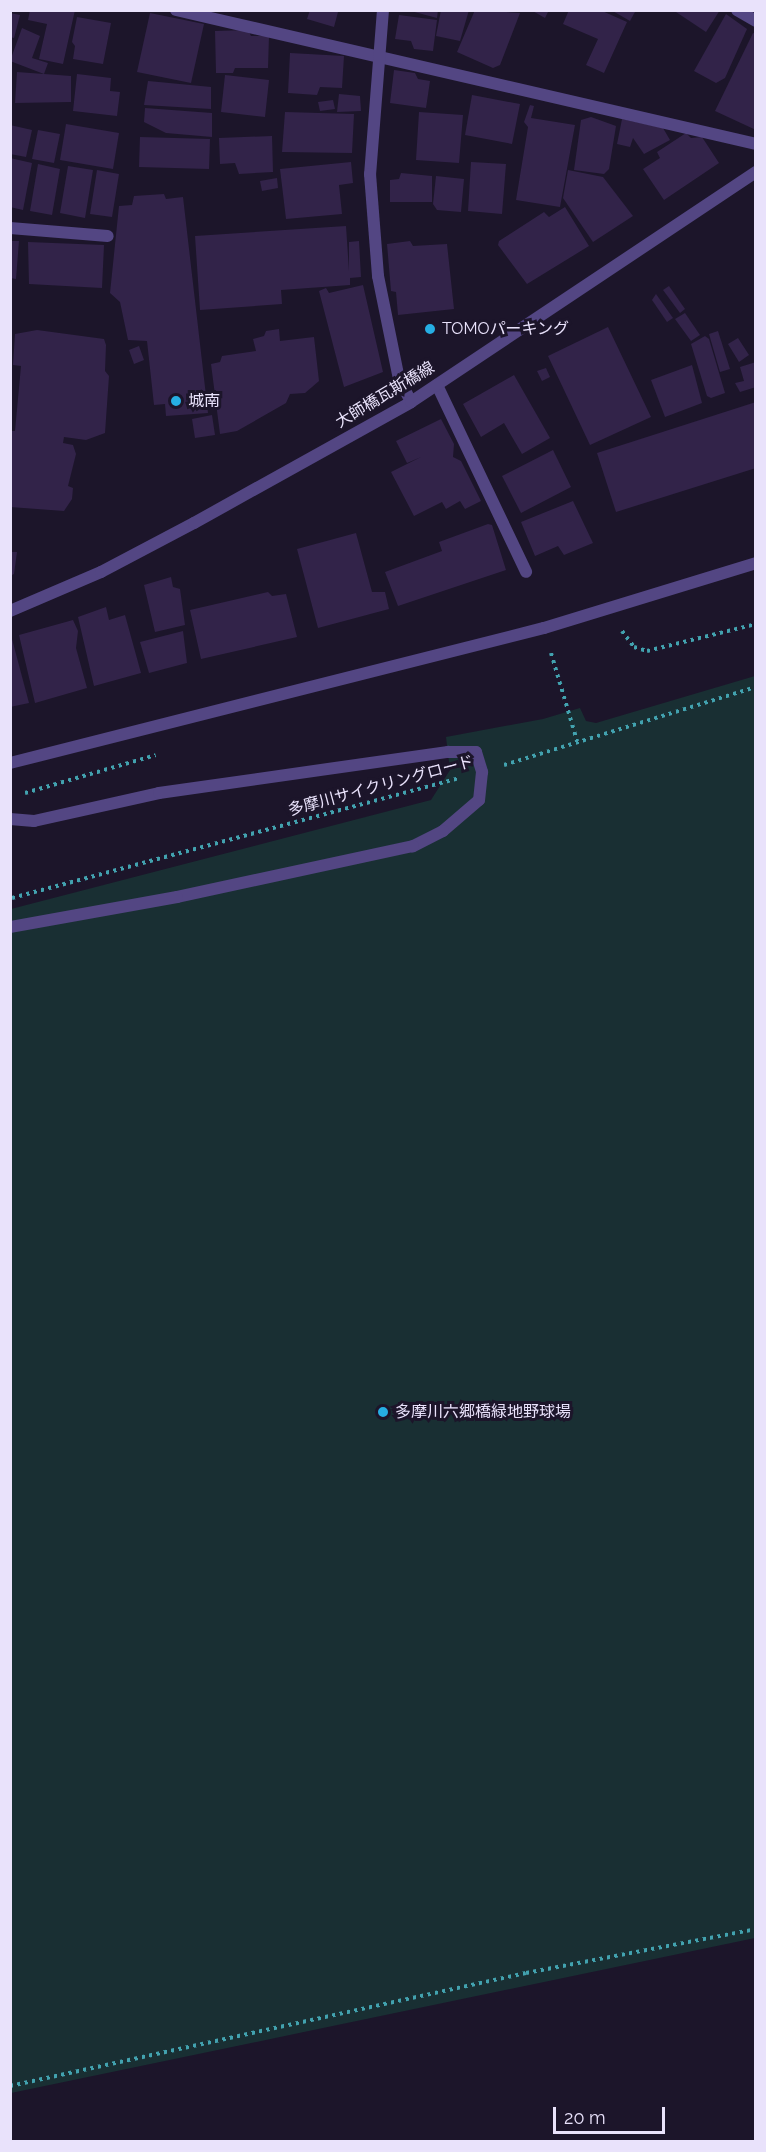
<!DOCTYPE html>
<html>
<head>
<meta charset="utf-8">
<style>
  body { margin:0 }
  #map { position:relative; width:766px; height:2152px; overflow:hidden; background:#1c152a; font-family:Raleway,"Noto Sans JP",sans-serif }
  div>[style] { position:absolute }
  .green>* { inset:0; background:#192f33 }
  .building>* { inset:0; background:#322349 }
  .path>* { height:4px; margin-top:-2px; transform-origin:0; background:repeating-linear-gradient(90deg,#42a2af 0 3px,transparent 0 7.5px) }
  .service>* { height:12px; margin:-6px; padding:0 6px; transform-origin:6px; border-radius:6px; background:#534683 }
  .minor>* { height:12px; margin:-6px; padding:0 6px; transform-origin:6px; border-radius:6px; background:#534683 }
  .tertiary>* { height:12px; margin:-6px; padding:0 6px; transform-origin:6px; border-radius:6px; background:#534683 }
  .dots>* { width:16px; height:16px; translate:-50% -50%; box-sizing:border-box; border:3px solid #1c152a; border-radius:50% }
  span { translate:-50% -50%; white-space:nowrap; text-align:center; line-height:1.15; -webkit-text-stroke:6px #1c152a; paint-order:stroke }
  .poi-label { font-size:16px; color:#e9e2fb }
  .left { translate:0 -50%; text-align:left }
  .street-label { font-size:16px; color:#e9e2fb }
  .frame { position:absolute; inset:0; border:12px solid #e9e2fb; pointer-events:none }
  .scale { position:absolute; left:553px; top:2107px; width:112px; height:27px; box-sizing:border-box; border:3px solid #e9e2fb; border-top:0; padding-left:8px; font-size:18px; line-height:21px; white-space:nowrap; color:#e9e2fb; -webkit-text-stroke:4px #1c152a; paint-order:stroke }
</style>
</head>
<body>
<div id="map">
  <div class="green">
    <div style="clip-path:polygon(755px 676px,755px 1938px,11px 2093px,11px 909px,431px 800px,450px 770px,446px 737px,543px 719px,580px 708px,586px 721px,596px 723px)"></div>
  </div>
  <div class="building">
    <div style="clip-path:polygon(30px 10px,75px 10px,63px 64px,39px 59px,47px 24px,28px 20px)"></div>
    <div style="clip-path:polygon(310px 10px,338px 12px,334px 27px,307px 19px)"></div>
    <div style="clip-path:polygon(407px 10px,438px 10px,437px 18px)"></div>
    <div style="clip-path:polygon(441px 10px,469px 10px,460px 41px,436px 36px)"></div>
    <div style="clip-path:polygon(475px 10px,520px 13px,500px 65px,493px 68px,457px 52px)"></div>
    <div style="clip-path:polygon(531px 10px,549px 10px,545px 18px)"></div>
    <div style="clip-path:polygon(569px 10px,600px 10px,627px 22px,604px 73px,586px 65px,598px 39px,563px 24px)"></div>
    <div style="clip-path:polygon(611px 10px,636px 10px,630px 21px)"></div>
    <div style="clip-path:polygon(673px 10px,720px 10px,706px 32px)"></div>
    <div style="clip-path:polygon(10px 13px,20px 15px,14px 38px,10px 37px)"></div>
    <div style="clip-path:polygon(150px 13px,204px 24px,191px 83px,137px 72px)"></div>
    <div style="clip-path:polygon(726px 14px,747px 29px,725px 78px,716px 83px,694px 71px)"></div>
    <div style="clip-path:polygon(399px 15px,437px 20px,433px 51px,414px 49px,411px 41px,395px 39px)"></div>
    <div style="clip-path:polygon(77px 17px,111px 23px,103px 64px,73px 59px,75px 46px,72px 42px)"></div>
    <div style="clip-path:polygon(22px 28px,40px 36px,32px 58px,48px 63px,44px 74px,10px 61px)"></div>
    <div style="clip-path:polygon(248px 30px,251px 36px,269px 36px,268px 68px,235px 68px,233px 73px,216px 73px,215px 31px)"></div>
    <div style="clip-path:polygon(753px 33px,756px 34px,756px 130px,715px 111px)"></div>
    <div style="clip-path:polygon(290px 53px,344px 56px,342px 88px,320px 87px,317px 95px,288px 93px)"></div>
    <div style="clip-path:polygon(394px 70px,415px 73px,418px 79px,430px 81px,426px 108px,390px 103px)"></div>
    <div style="clip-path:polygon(17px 72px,71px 76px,71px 102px,15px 103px)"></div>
    <div style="clip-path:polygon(77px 74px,111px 78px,110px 91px,120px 92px,117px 116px,73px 111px)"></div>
    <div style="clip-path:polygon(225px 75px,269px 80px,265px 117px,221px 112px)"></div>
    <div style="clip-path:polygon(148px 81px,211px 87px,211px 109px,144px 105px)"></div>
    <div style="clip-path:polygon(339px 94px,360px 96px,361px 111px,337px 112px)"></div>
    <div style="clip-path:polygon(472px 95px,520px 104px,512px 144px,465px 135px)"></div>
    <div style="clip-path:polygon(333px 100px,335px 109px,320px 111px,318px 102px)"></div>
    <div style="clip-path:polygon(530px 105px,534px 106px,531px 118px,575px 125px,560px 207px,516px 200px,528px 127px,524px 122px)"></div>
    <div style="clip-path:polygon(145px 108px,212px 113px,212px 137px,166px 133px,144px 122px)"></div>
    <div style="clip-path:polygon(285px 112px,354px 114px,352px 153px,282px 152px)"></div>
    <div style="clip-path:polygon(419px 112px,463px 115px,459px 163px,416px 160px)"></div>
    <div style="clip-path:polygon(591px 117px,616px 126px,609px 169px,604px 174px,574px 170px,581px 120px)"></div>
    <div style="clip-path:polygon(622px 119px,663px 128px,670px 140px,644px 154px,633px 138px,630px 147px,617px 144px)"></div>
    <div style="clip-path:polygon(66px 124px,119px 133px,113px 169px,60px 160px)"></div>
    <div style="clip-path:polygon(10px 125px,32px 130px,26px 157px,10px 154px)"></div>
    <div style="clip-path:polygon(38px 130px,60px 134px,54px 163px,32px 159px)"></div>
    <div style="clip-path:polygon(686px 133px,691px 138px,702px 137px,719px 163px,664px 200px,643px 169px,660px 158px,657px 152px)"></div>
    <div style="clip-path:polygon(272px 136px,273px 172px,239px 174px,235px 163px,220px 164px,219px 138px)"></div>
    <div style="clip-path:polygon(140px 137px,210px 139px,209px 169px,139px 167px)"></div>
    <div style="clip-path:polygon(10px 158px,32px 163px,23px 210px,10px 207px)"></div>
    <div style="clip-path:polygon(351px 162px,353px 183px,339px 185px,342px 214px,286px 219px,280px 169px)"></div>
    <div style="clip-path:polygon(471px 162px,506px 164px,502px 214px,468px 211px)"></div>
    <div style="clip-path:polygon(38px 164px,60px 169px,52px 215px,30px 211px)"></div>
    <div style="clip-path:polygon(68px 166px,93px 170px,85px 218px,60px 213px)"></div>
    <div style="clip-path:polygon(97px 170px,119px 174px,112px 217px,90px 214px)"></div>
    <div style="clip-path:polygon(568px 170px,603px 177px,633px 216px,593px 242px,563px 198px)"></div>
    <div style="clip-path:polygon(401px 173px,432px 176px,432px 202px,390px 202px,390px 180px,399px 179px)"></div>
    <div style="clip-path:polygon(436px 176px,464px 179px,461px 212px,437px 210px,433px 204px)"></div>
    <div style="clip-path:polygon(277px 178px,278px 188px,262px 191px,260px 181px)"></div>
    <div style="clip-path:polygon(164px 194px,166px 199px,183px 197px,208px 413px,166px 416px,165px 404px,154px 405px,147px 341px,128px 340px,120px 302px,110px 293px,119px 206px,132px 205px,134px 196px)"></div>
    <div style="clip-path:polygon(565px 207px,589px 246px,527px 284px,498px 245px,499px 241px,544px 212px,549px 217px)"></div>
    <div style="clip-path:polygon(346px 226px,349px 271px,349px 242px,359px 241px,361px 277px,350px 278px,350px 285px,281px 290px,282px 304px,200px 310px,195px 236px)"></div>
    <div style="clip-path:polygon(10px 241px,19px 241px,16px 279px,10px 278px)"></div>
    <div style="clip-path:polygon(410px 241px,413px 246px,447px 244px,454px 309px,398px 315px,396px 292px,391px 291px,387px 244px)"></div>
    <div style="clip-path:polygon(28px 242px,104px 245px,102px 288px,29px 284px)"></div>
    <div style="clip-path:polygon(363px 285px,383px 372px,344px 387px,319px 291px,326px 288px,329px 293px)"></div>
    <div style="clip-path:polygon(669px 286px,685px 309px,680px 313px,663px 290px)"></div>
    <div style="clip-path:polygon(656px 294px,673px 318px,667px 322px,652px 300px)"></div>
    <div style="clip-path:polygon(685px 313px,700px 335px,691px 341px,675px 319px)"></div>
    <div style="clip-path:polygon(608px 327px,651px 417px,590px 445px,548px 356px)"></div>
    <div style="clip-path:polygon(279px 329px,280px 341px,314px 337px,319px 381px,305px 393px,290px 394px,286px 403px,237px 431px,220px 434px,211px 364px,220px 362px,222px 356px,256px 351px,253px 339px,264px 336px,266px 331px)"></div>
    <div style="clip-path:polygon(37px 330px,104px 339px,106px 345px,105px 371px,109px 376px,105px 433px,86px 440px,64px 437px,63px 443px,73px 445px,76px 454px,68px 486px,73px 488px,72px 499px,64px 511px,10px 507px,10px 431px,15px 431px,21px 366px,13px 365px,15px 334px)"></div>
    <div style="clip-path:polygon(718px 331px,730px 369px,720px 372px,709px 334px)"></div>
    <div style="clip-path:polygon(705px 336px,709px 339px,725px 393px,711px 398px,707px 396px,691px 344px)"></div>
    <div style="clip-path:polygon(738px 338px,749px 355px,739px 362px,728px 344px)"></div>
    <div style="clip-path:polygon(139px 346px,144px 360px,134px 364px,129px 350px)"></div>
    <div style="clip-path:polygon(756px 362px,756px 387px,740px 392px,735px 383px,744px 381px,740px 367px)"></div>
    <div style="clip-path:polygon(692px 365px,702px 403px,665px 417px,651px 380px)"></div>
    <div style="clip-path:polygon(546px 368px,550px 377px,542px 381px,537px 371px)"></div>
    <div style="clip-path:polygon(514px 375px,550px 438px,522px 454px,504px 423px,481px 437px,463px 404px)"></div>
    <div style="clip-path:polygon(756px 402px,756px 468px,616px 512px,597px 453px)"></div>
    <div style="clip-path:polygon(212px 415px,215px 435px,195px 438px,192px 419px)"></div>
    <div style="clip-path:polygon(441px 419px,454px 444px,453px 457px,461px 461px,481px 501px,465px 509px,460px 501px,446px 509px,442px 502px,414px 516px,391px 472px,421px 457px,407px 463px,396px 441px)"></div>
    <div style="clip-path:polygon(553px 450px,571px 487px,521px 513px,502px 476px)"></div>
    <div style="clip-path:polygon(573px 501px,593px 543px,564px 555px,558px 546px,535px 556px,521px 522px)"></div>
    <div style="clip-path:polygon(488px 524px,492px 525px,506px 570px,398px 606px,385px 572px,442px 551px,439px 542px)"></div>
    <div style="clip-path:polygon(356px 533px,372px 592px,385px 592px,389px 609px,318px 628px,297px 549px)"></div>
    <div style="clip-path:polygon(10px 552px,17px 552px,14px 574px,10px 576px)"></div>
    <div style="clip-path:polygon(171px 577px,173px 587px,180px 589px,185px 625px,155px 632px,144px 585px)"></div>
    <div style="clip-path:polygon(268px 592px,272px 596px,286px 594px,297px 637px,201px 659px,190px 610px)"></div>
    <div style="clip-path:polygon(106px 607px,109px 620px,125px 615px,141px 673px,94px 686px,78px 617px)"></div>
    <div style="clip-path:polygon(73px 620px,78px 631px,76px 648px,87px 688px,35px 703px,19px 635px)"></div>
    <div style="clip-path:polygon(183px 631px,187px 663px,149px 673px,140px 642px)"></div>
    <div style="clip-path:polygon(12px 639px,29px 703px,10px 707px,10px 640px)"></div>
  </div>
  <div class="path">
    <div style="left:622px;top:631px;width:20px;rotate:53deg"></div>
    <div style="left:634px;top:647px;width:14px;rotate:17deg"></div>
    <div style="left:647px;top:651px;width:112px;rotate:-13.9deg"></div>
    <div style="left:551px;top:653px;width:92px;rotate:73.5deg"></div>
    <div style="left:504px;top:765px;width:264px;rotate:-17.2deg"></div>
    <div style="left:25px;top:793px;width:136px;rotate:-16.2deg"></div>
    <div style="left:12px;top:898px;width:461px;rotate:-15deg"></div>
    <div style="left:10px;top:2086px;width:528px;rotate:-12.35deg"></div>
    <div style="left:526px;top:1973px;width:234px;rotate:-10.8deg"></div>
  </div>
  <div class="service">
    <div style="left:737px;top:10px;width:22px;rotate:30deg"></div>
    <div style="left:10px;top:819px;width:24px;rotate:5deg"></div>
    <div style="left:34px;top:821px;width:128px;rotate:-12.6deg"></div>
    <div style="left:159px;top:793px;width:292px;rotate:-8.1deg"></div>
    <div style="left:448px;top:752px;width:28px"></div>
    <div style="left:476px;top:752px;width:21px;rotate:73deg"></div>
    <div style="left:482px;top:772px;width:28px;rotate:96deg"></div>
    <div style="left:479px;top:800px;width:48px;rotate:139.3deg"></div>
    <div style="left:443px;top:831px;width:34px;rotate:153deg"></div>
    <div style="left:413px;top:846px;width:241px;rotate:167.8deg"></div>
    <div style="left:177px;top:897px;width:170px;rotate:169.8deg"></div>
  </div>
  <div class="minor">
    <div style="left:176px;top:10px;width:595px;rotate:13.01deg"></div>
    <div style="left:383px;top:10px;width:165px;rotate:94.5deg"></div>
    <div style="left:370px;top:174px;width:102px;rotate:85.5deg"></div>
    <div style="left:378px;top:276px;width:105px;rotate:78.5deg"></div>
    <div style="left:399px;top:379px;width:26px;rotate:62deg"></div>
    <div style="left:10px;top:228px;width:98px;rotate:4.7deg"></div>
    <div style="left:437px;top:385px;width:207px;rotate:64.5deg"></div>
    <div style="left:10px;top:763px;width:551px;rotate:-14.19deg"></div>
    <div style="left:544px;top:628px;width:222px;rotate:-17deg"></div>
  </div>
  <div class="tertiary">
    <div style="left:10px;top:611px;width:99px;rotate:-23.2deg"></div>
    <div style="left:101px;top:572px;width:105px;rotate:-27.8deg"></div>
    <div style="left:194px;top:523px;width:248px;rotate:-29.1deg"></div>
    <div style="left:411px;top:402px;width:415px;rotate:-33.7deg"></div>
  </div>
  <div class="dots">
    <div style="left:430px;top:329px;background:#26aee3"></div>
    <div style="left:176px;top:401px;background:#26aee3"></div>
    <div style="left:383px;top:1412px;background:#26aee3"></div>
  </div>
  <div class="poi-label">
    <span class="left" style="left:442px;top:329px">TOMOパーキング</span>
    <span class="left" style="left:188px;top:401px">城南</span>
    <span class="left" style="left:395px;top:1412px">多摩川六郷橋緑地野球場</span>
  </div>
  <div class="street-label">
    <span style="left:385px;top:395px;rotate:-31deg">大師橋瓦斯橋線</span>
    <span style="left:381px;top:786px;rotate:-15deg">多摩川サイクリングロード</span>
  </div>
  <div class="frame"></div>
  <div class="scale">20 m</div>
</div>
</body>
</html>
